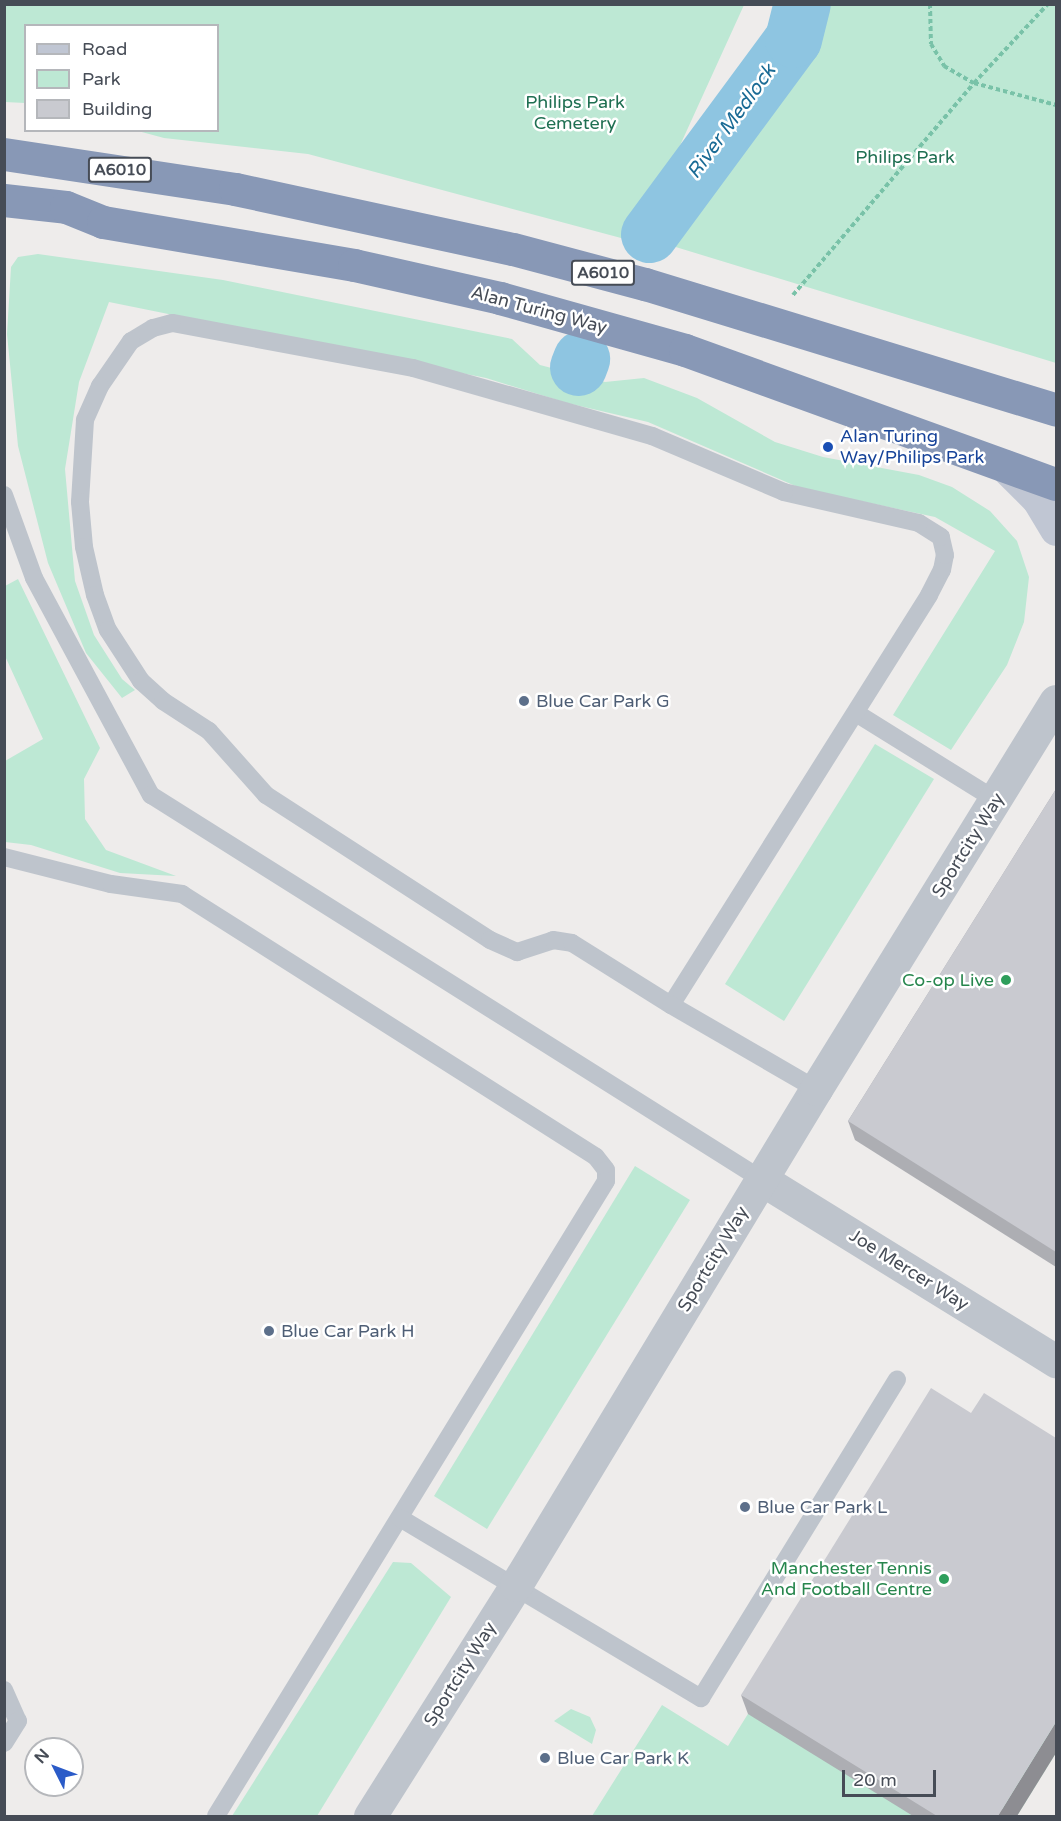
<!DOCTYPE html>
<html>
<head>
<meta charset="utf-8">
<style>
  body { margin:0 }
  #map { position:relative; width:1061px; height:1821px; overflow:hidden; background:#eeeceb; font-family:"Varela Round",sans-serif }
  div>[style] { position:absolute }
  .green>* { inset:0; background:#bde8d4 }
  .river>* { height:57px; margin:-28.5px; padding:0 28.5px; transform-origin:28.5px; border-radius:28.5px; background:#8ec5e1 }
  .path>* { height:4px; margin-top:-2px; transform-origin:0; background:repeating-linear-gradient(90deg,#79c2a8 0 4.5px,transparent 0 7.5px) }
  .lane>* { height:18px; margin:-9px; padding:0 9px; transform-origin:9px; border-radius:9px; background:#bec4cc }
  .street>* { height:33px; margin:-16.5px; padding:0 16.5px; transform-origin:16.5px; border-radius:16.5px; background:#bec4cc }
  .secondary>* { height:33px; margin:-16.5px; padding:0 16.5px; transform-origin:16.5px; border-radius:16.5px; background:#c0c6d3 }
  .highway>* { height:33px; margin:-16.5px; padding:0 16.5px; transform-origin:16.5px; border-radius:16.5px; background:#8898b6 }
  .wall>* { inset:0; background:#adaeb3 }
  .shaded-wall>* { inset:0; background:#8d8d92 }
  .building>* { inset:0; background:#c9cad0 }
  .dots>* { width:16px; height:16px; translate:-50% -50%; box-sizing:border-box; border:3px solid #fff; border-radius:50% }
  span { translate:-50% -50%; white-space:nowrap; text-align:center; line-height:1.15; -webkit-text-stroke:5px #fff; paint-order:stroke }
  .shield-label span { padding:2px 4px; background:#fff; border:2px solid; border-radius:4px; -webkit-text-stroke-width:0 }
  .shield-label { font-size:16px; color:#464c56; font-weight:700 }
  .park-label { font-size:18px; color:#1f6f52 }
  .street-label { font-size:18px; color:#464c56 }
  .transit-label { font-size:18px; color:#164399 }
  .left { translate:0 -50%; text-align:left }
  .service-label { font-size:18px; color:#4e5e75 }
  .leisure-label { font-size:18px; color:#27864d }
  .right { translate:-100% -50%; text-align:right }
  .water-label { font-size:20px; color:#1a6b95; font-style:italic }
  .frame { position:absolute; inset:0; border:6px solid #464c56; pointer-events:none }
  .legend { position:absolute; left:24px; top:24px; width:195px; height:108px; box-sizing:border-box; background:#fff; border:2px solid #b5b7bb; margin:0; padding:8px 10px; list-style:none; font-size:18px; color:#464c56 }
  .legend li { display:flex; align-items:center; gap:12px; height:30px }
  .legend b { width:30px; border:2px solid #b5b7bb }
  .north { position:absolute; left:24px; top:1737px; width:60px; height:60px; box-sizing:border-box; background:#fff; border:2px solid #b5b7bb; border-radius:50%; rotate:312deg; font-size:16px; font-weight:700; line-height:24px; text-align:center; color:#464c56 }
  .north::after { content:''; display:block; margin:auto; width:21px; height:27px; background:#2b5bc8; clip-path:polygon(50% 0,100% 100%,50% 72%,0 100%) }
  .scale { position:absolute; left:842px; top:1770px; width:94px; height:27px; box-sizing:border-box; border:3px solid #464c56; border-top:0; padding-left:8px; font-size:18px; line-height:21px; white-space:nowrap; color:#464c56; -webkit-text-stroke:4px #fff; paint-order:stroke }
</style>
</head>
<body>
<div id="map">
  <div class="green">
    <div style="clip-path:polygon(4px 5px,5px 4px,744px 5px,636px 242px,308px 154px,164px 138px,138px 131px,218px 130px,218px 26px,26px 26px,25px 103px,5px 102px)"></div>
    <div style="clip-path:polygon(809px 5px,1056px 5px,1056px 363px,656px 241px,800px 42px)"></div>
    <div style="clip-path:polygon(38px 254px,223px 280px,512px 339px,540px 365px,605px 382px,644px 378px,697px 398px,775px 442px,823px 457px,919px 475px,952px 487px,990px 511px,1017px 541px,1029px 577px,1024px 622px,1007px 665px,951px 750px,893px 715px,995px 551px,935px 517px,800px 488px,648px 422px,567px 403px,486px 378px,109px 302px,79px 382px,65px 469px,75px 581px,94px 635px,122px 679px,135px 690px,122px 698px,86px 653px,48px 563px,18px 446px,7px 334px,11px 267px,18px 257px)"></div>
    <div style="clip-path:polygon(18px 579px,100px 748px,84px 779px,85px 819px,106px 850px,176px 876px,120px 873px,31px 845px,5px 842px,5px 761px,43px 739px,5px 656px,5px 586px)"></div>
    <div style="clip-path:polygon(875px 744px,934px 779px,784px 1021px,725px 984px)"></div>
    <div style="clip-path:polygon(635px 1166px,690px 1200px,487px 1529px,434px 1496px)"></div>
    <div style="clip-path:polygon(938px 1407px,1056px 1453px,1056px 1753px,1017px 1816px,592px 1816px,662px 1705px,728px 1746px)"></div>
    <div style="clip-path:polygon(393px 1562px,411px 1563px,451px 1597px,317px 1816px,232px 1816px)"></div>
    <div style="clip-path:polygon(571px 1709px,590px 1717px,596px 1730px,592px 1744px,554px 1721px)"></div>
  </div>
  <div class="river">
    <div style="left:649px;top:234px;width:242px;rotate:-53.6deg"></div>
    <div style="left:793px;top:39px;width:36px;rotate:-76deg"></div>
    <div style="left:578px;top:367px;width:9px;rotate:-69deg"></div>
  </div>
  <div class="path">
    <div style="left:930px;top:4px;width:40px;rotate:88.6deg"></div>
    <div style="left:931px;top:44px;width:26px;rotate:59deg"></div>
    <div style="left:944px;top:66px;width:34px;rotate:30deg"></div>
    <div style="left:974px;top:83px;width:85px;rotate:15deg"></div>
    <div style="left:793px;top:295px;width:279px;rotate:-49.5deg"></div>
    <div style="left:974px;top:83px;width:108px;rotate:-46.9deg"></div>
  </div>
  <div class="lane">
    <div style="left:4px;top:495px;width:88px;rotate:70.1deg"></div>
    <div style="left:34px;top:578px;width:247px;rotate:61.7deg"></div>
    <div style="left:151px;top:795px;width:721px;rotate:32.19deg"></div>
    <div style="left:856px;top:713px;width:165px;rotate:31.9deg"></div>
    <div style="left:4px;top:857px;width:110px;rotate:14.2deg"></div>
    <div style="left:111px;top:884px;width:72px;rotate:8deg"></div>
    <div style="left:182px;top:894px;width:490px;rotate:32.4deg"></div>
    <div style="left:596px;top:1157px;width:16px;rotate:52deg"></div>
    <div style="left:606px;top:1170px;width:11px;rotate:90deg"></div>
    <div style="left:606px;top:1181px;width:745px;rotate:121.56deg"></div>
    <div style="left:671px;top:1005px;width:484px;rotate:-57.8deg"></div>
    <div style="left:929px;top:595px;width:28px;rotate:-63deg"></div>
    <div style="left:942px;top:570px;width:15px;rotate:-79deg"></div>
    <div style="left:945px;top:555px;width:18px;rotate:-103deg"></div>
    <div style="left:941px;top:537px;width:26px;rotate:-148deg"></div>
    <div style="left:919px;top:523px;width:139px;rotate:-167.1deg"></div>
    <div style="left:784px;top:492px;width:143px;rotate:-157deg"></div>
    <div style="left:652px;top:436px;width:248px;rotate:-164.1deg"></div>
    <div style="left:413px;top:368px;width:245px;rotate:-169.4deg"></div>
    <div style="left:172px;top:323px;width:20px;rotate:165deg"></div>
    <div style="left:153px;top:328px;width:26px;rotate:149deg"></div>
    <div style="left:131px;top:341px;width:55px;rotate:124.6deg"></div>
    <div style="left:100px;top:386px;width:37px;rotate:114deg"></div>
    <div style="left:85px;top:420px;width:82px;rotate:93.5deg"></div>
    <div style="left:80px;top:502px;width:45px;rotate:84.9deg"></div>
    <div style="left:84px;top:547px;width:49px;rotate:77.1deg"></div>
    <div style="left:95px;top:595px;width:37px;rotate:70deg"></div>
    <div style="left:108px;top:630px;width:61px;rotate:57.1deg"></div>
    <div style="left:141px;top:681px;width:30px;rotate:42deg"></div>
    <div style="left:163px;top:701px;width:55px;rotate:33.1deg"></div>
    <div style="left:209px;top:731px;width:86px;rotate:48.3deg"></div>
    <div style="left:266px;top:795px;width:267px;rotate:32.9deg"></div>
    <div style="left:490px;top:940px;width:30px;rotate:24deg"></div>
    <div style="left:517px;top:952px;width:38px;rotate:-18deg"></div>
    <div style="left:553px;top:940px;width:19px;rotate:9deg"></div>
    <div style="left:572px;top:943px;width:117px;rotate:32.1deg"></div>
    <div style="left:671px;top:1005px;width:168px;rotate:30.1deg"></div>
    <div style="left:400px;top:1518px;width:351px;rotate:30.9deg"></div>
    <div style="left:701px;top:1698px;width:374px;rotate:-58.4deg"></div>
    <div style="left:4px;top:1690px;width:34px;rotate:66deg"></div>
    <div style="left:18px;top:1721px;width:26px;rotate:122deg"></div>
  </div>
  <div class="street">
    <div style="left:761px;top:1179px;width:347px;rotate:31.7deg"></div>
    <div style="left:370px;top:1816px;width:273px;rotate:-57.7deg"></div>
    <div style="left:516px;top:1585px;width:580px;rotate:-58.83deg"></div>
    <div style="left:816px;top:1089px;width:456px;rotate:-58.3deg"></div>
  </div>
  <div class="secondary">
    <div style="left:1005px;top:466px;width:47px;rotate:45deg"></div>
    <div style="left:1038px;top:499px;width:35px;rotate:59deg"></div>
  </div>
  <div class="highway">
    <div style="left:4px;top:154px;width:234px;rotate:8.6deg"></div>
    <div style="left:235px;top:189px;width:284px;rotate:12.2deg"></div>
    <div style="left:513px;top:249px;width:137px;rotate:14.9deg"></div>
    <div style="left:645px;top:284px;width:430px;rotate:17deg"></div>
    <div style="left:4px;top:200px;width:62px;rotate:6.4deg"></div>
    <div style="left:66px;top:207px;width:40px;rotate:22deg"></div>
    <div style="left:103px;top:222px;width:255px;rotate:9.7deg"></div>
    <div style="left:354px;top:265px;width:150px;rotate:12.7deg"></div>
    <div style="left:500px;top:298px;width:192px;rotate:15.7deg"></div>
    <div style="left:685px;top:350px;width:394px;rotate:19.9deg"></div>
  </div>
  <div class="wall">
    <div style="clip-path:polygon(1056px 789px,1056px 1267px,855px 1140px,848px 1121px)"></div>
    <div style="clip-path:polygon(741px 1695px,1017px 1816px,913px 1816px,748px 1714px)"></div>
  </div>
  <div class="shaded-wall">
    <div style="clip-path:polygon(1056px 1722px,1056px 1753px,1017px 1816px,998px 1816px)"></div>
  </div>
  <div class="building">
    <div style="clip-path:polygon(1056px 789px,1056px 1252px,848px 1121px)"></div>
    <div style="clip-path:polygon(931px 1388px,971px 1413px,984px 1393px,1056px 1438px,1056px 1722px,998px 1816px,937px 1816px,741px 1695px)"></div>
  </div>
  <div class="dots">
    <div style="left:828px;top:447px;background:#1a4fb4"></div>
    <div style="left:524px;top:701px;background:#5c6f8a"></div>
    <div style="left:1006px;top:980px;background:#2e9e5b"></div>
    <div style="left:269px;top:1331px;background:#5c6f8a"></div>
    <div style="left:745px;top:1507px;background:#5c6f8a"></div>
    <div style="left:944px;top:1579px;background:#2e9e5b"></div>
    <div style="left:545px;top:1758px;background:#5c6f8a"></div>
  </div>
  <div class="shield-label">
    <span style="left:120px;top:170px">A6010</span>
    <span style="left:603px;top:273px">A6010</span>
  </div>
  <div class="park-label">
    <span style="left:575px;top:113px">Philips Park<br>Cemetery</span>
    <span style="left:905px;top:157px">Philips Park</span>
  </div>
  <div class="street-label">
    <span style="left:539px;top:310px;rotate:15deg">Alan Turing Way</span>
    <span style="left:968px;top:845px;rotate:-58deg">Sportcity Way</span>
    <span style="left:713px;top:1259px;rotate:-59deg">Sportcity Way</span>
    <span style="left:909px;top:1270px;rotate:32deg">Joe Mercer Way</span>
    <span style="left:460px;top:1674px;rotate:-58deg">Sportcity Way</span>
  </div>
  <div class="transit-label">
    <span class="left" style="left:840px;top:447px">Alan Turing<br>Way/Philips Park</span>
  </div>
  <div class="service-label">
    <span class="left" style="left:536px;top:701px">Blue Car Park G</span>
    <span class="left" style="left:281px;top:1331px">Blue Car Park H</span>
    <span class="left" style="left:757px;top:1507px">Blue Car Park L</span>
    <span class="left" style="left:557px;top:1758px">Blue Car Park K</span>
  </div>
  <div class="leisure-label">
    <span class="right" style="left:994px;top:980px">Co-op Live</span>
    <span class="right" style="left:932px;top:1579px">Manchester Tennis<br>And Football Centre</span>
  </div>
  <div class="water-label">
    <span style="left:732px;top:122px;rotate:-54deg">River Medlock</span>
  </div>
  <div class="frame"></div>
  <ul class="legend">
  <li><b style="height:8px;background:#c0c6d3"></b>Road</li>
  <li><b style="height:16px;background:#bde8d4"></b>Park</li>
  <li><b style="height:16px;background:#c9cad0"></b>Building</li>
  </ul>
  <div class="north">N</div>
  <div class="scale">20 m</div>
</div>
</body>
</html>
